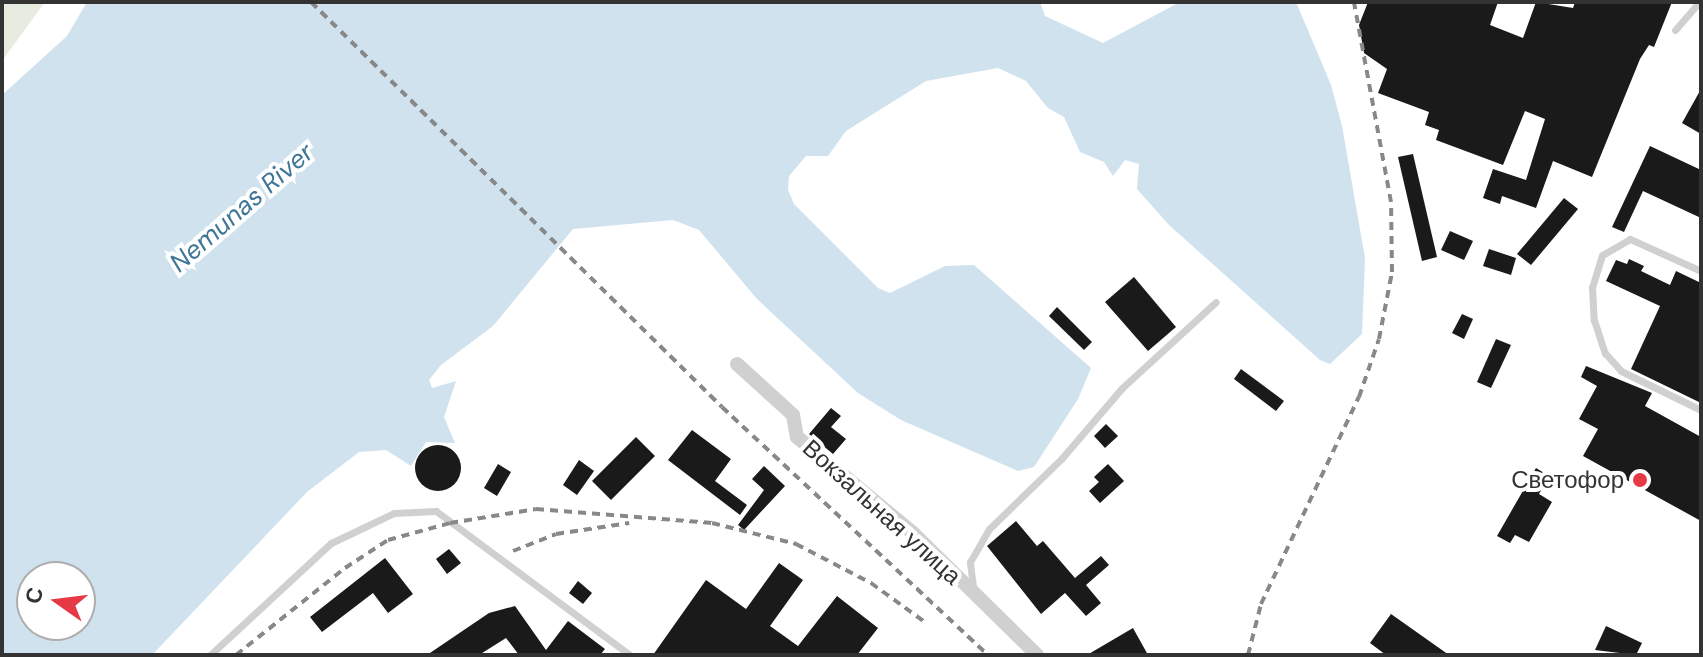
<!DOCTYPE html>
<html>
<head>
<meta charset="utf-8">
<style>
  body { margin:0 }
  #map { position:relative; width:1703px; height:657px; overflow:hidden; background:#fff; font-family:"DM Sans",sans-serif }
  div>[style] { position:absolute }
  .green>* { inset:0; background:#e6ecdf }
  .water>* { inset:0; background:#cfe2ee }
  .building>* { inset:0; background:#1a1a1a }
  .round { border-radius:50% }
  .service>* { height:7px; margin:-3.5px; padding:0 3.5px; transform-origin:3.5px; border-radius:3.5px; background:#d0d0d0 }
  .minor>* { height:14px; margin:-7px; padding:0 7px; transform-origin:7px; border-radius:7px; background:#d0d0d0 }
  .rail>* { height:4px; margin-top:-2px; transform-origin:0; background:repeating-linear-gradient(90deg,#888 0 8px,transparent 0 14px) }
  .dots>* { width:22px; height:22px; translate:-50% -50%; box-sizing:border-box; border:4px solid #fff; border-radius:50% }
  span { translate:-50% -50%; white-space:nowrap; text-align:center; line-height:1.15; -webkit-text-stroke:8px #fff; paint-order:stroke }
  .poi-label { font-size:24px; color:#333 }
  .right { translate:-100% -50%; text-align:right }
  .street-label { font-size:24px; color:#333 }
  .water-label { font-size:26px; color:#3f7597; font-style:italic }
  .frame { position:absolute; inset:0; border:4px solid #333; pointer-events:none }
  .north { position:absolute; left:16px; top:561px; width:80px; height:80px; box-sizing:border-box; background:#fff; border:2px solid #adadad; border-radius:50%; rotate:284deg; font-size:22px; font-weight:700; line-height:32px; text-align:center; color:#333 }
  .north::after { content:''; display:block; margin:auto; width:28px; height:36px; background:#e63946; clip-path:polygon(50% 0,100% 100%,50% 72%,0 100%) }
</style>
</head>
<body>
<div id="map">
  <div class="green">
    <div style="clip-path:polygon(2px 2px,45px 2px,2px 61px)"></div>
  </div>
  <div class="water">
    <div style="clip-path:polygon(evenodd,87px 2px,1040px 2px,1045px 16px,1103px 43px,1180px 2px,1296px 2px,1331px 85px,1342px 126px,1365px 258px,1362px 334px,1330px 364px,1320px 360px,1169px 225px,1137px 189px,1139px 164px,1125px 160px,1113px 176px,1104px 162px,1080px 152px,1064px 117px,1048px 108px,1026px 81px,998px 68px,926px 81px,846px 131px,828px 156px,806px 156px,789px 176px,788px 190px,794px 204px,878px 288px,890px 293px,945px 266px,974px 265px,1091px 368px,1078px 399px,1034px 467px,1018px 471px,901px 420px,858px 393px,757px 299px,699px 230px,673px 220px,573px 229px,493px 326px,441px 365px,429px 380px,432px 388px,456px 381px,444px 417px,455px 443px,426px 442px,411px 466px,386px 450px,359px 452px,307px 492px,152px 655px,2px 655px,2px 95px,67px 36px,87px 2px,32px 577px,80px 577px,80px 625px,32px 625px,32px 577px)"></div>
  </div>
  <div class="building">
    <div style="clip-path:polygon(1368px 2px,1498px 2px,1490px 25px,1523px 38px,1536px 2px,1573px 8px,1575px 2px,1672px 2px,1654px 47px,1649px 45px,1640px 59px,1592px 177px,1553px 161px,1536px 208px,1502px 196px,1500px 204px,1483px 198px,1493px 169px,1526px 180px,1545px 119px,1525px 111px,1503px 165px,1436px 140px,1439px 130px,1425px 125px,1429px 112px,1378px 93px,1387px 69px,1364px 53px,1359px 25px)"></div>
    <div style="clip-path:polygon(1701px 89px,1701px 134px,1682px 123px)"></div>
    <div style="clip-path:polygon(1650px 146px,1701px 170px,1701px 218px,1643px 191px,1624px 232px,1612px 227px)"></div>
    <div style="clip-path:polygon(1413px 154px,1437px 257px,1422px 261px,1398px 157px)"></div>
    <div style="clip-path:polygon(1564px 198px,1578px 209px,1531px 265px,1517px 254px)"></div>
    <div style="clip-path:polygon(1450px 231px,1473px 241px,1464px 260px,1441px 250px)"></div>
    <div style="clip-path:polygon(1489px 249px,1516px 258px,1511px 275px,1483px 266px)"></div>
    <div style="clip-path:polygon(1629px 259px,1644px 266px,1641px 271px,1670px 285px,1676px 271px,1701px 283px,1701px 403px,1631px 369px,1660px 306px,1606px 281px,1616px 260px,1627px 264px)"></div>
    <div style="clip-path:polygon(1134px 277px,1176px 327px,1148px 351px,1105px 302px)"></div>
    <div style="clip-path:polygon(1057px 307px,1092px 342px,1084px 350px,1049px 316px)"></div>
    <div style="clip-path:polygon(1462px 314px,1473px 319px,1464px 339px,1452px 333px)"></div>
    <div style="clip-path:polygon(1496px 339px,1511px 345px,1491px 388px,1477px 382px)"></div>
    <div style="clip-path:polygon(1586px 366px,1652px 393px,1645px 406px,1701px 437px,1701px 521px,1583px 456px,1598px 429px,1579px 419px,1597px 386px,1581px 377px)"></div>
    <div style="clip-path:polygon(1241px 369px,1284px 401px,1276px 411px,1234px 379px)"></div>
    <div style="clip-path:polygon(831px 408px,841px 416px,831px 427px,846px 439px,833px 454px,809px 434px)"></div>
    <div style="clip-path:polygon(1106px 424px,1118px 436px,1105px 448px,1094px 436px)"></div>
    <div style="clip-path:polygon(692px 430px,731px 459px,715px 481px,747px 505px,740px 515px,668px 460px)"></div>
    <div style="clip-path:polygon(636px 437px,655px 456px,611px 500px,592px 481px)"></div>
    <div class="round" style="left:415px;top:445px;width:46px;height:46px"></div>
    <div style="clip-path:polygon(579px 460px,594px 471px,577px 495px,563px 485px)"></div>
    <div style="clip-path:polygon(498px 464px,511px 472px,497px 496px,484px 488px)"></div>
    <div style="clip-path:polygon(1108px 464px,1124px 481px,1100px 503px,1089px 491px,1099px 482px,1094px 477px)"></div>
    <div style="clip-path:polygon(764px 466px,785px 486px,744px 530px,738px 525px,764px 490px,752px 479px)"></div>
    <div style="clip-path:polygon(1536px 468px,1549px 476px,1539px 494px,1552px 502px,1529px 542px,1515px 535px,1510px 543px,1497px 536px)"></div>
    <div style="clip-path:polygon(1016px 521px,1037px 546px,1043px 541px,1075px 578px,1101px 556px,1109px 565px,1086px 585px,1101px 603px,1086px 616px,1065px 593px,1041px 614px,987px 546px)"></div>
    <div style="clip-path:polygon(449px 549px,461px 563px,447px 574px,436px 559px)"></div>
    <div style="clip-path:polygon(385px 558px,413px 594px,388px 613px,373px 593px,322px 632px,310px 617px)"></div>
    <div style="clip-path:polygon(779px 563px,803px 580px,770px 626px,798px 646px,837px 596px,878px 628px,857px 655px,653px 655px,706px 580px,746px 609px)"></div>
    <div style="clip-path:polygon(578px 581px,592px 593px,583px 604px,569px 593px)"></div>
    <div style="clip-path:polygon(515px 606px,546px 650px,568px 621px,605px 649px,600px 655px,519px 655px,506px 638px,479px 655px,427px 655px,489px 613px)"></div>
    <div style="clip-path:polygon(1391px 614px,1449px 655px,1386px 655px,1370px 643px)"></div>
    <div style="clip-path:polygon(1606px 626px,1642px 643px,1636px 655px,1595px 650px)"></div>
    <div style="clip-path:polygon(1133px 628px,1148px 655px,1087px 655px)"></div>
  </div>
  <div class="service">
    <div style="left:1675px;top:30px;width:37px;rotate:-49deg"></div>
    <div style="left:1701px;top:271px;width:78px;rotate:-155.7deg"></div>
    <div style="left:1630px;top:239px;width:32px;rotate:150deg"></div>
    <div style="left:1602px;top:255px;width:34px;rotate:107deg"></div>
    <div style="left:1592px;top:287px;width:33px;rotate:87deg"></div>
    <div style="left:1594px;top:320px;width:35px;rotate:72deg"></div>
    <div style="left:1605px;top:353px;width:24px;rotate:48deg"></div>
    <div style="left:1621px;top:371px;width:89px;rotate:26deg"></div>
    <div style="left:973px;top:587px;width:25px;rotate:-97deg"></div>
    <div style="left:970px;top:562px;width:38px;rotate:-60deg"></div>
    <div style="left:989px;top:529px;width:102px;rotate:-44.2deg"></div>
    <div style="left:1062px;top:458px;width:92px;rotate:-49.4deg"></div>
    <div style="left:1122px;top:388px;width:127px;rotate:-42.5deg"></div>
    <div style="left:210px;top:655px;width:165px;rotate:-42.8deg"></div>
    <div style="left:331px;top:543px;width:70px;rotate:-25.5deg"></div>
    <div style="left:394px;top:513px;width:42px;rotate:-2.7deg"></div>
    <div style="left:436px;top:511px;width:242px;rotate:36.6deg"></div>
  </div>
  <div class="minor">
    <div style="left:737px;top:364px;width:76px;rotate:42.3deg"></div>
    <div style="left:793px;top:415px;width:22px;rotate:80deg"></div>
    <div style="left:797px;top:437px;width:151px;rotate:39.6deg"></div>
    <div style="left:913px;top:533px;width:174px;rotate:44.5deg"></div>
  </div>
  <div class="rail">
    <div style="left:311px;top:2px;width:577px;rotate:44.58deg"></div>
    <div style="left:722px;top:407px;width:364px;rotate:43deg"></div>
    <div style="left:513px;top:551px;width:46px;rotate:-21.6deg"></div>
    <div style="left:556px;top:534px;width:74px;rotate:-8.6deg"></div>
    <div style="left:236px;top:655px;width:139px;rotate:-38.6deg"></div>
    <div style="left:345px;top:568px;width:51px;rotate:-33.1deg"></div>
    <div style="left:388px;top:540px;width:64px;rotate:-15.3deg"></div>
    <div style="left:450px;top:523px;width:87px;rotate:-9.2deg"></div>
    <div style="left:536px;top:509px;width:177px;rotate:4.5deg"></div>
    <div style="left:712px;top:523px;width:87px;rotate:14deg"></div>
    <div style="left:796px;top:544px;width:85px;rotate:27.5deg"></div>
    <div style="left:871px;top:583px;width:68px;rotate:36deg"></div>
    <div style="left:1248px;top:655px;width:53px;rotate:-75.7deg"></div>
    <div style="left:1261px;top:604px;width:229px;rotate:-64.7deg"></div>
    <div style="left:1359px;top:397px;width:61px;rotate:-71deg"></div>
    <div style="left:1379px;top:339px;width:68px;rotate:-79deg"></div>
    <div style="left:1392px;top:272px;width:70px;rotate:-90.8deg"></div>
    <div style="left:1391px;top:202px;width:203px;rotate:-100.5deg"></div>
  </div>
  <div class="dots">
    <div style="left:1640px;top:480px;background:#e63946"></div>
  </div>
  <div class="poi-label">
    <span class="right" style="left:1624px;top:480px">Светофор</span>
  </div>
  <div class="street-label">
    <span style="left:882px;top:512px;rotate:42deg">Вокзальная улица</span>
  </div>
  <div class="water-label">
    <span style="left:242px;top:208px;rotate:-41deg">Nemunas River</span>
  </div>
  <div class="frame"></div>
  <div class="north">С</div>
</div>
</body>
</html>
